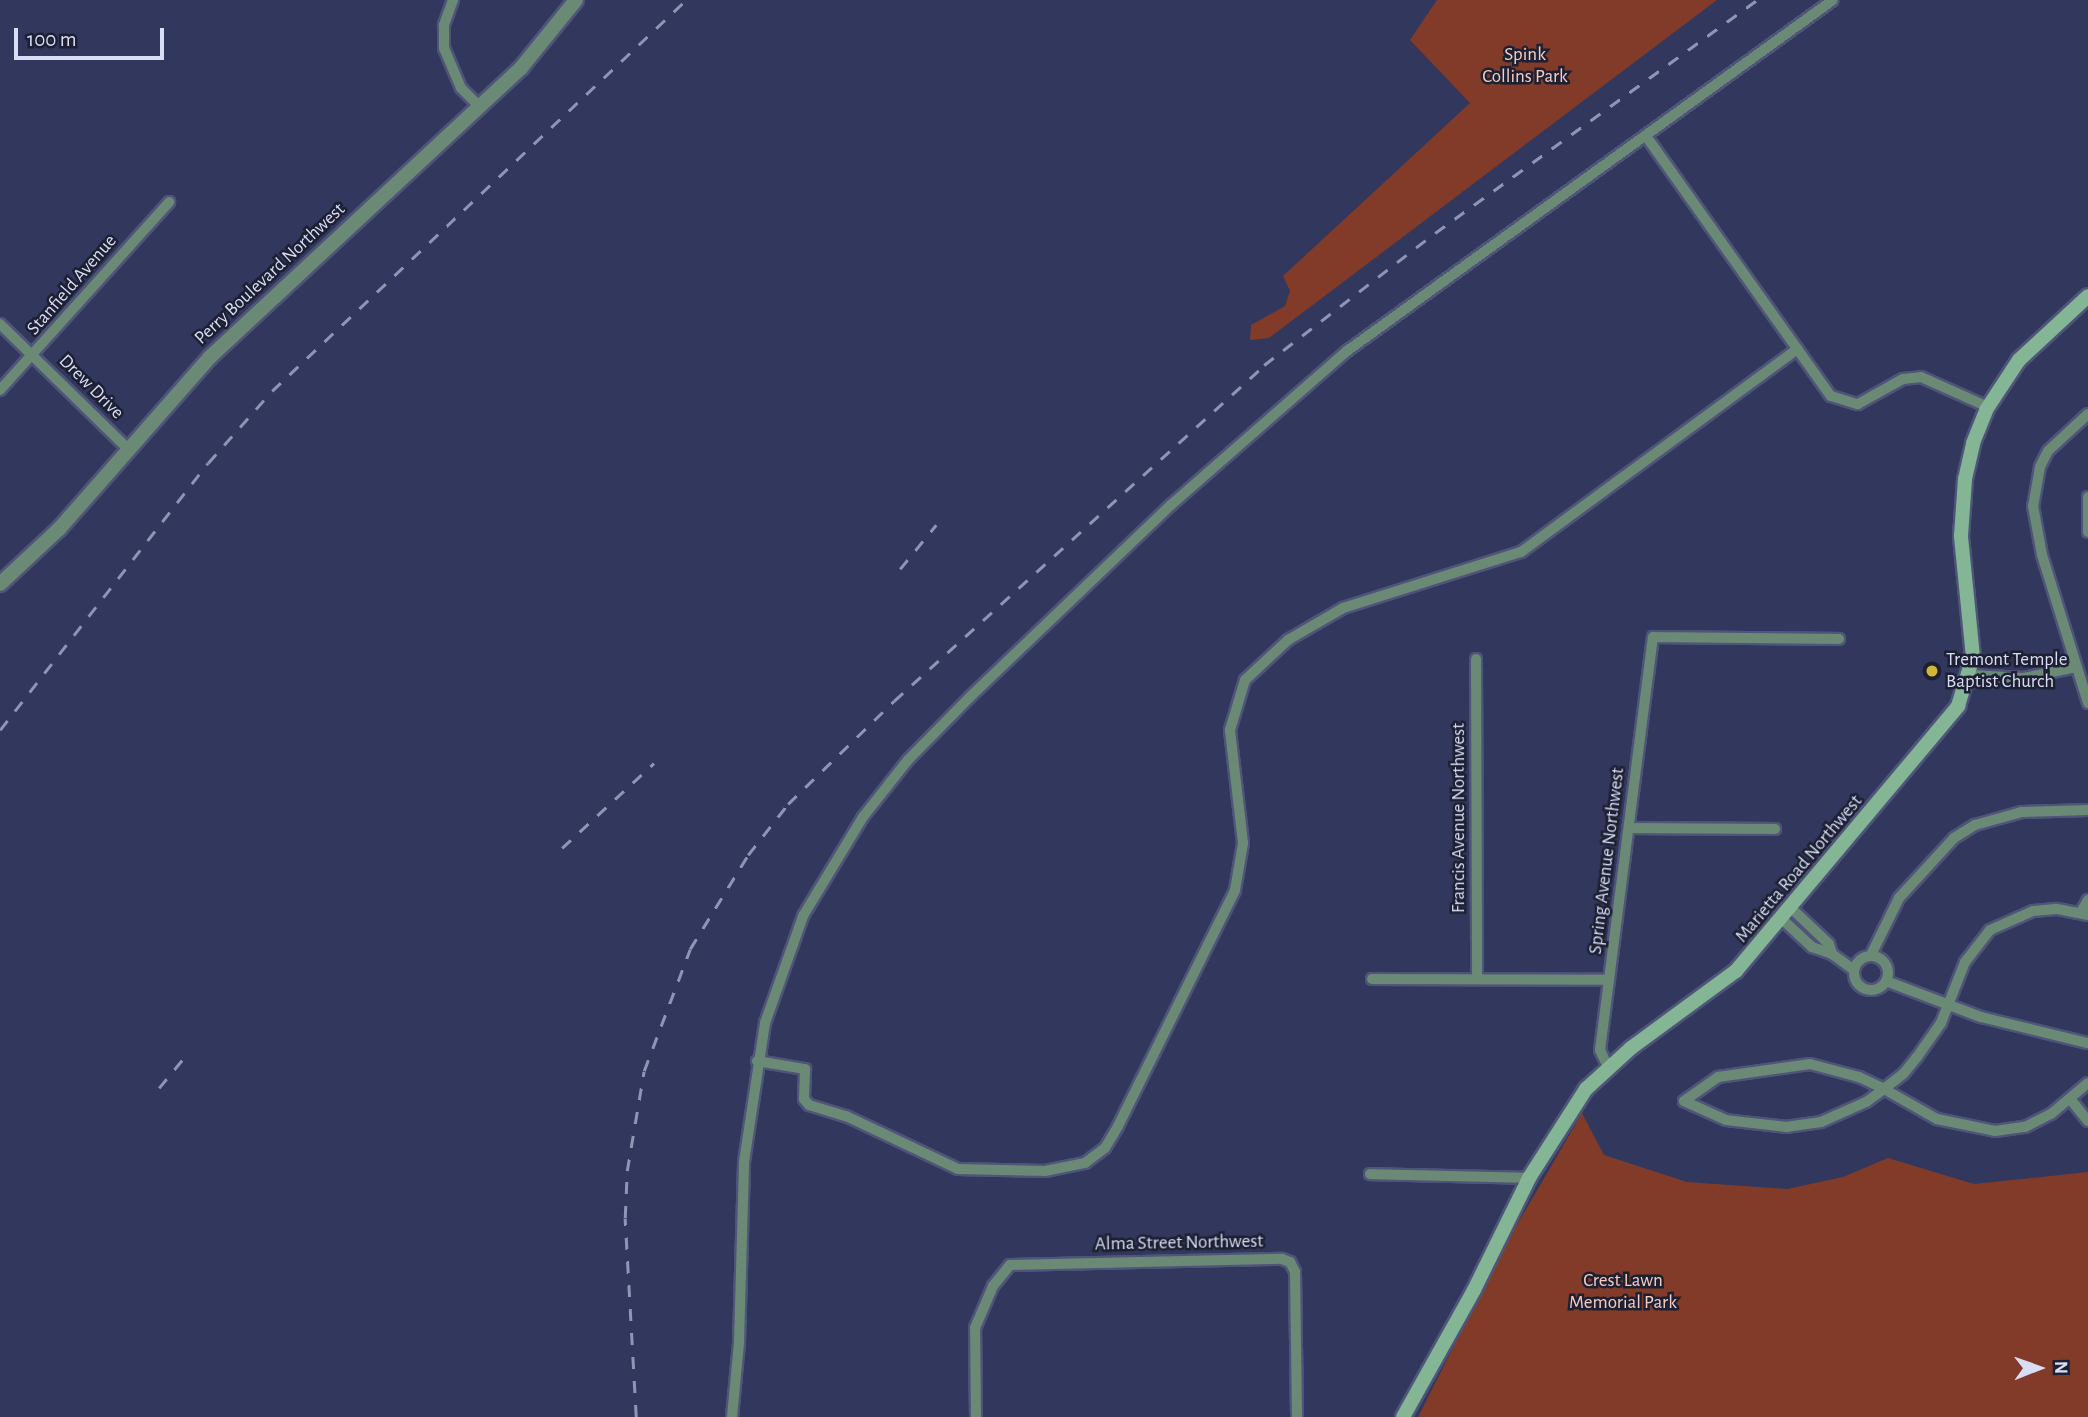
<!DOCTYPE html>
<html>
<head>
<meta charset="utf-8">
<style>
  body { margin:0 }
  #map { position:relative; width:2088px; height:1417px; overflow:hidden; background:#31375d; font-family:"Alegreya Sans",sans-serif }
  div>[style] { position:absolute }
  .green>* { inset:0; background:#813b28 }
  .roads { filter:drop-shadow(2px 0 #4f5579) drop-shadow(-2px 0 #4f5579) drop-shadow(0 2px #4f5579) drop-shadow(0 -2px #4f5579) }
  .minor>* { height:10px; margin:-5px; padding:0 5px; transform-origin:5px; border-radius:5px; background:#6b8a76 }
  .minor>.ring { margin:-5px; padding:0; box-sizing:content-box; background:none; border:10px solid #6b8a76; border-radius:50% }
  .tertiary>* { height:14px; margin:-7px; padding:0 7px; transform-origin:7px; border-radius:7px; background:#6b8a76 }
  .secondary>* { height:14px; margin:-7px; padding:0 7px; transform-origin:7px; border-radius:7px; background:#84b696 }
  .rail>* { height:2.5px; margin-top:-1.25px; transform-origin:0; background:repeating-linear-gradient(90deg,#8f95b3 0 12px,transparent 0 24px) }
  .dots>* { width:19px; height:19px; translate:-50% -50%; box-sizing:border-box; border:4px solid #1d2032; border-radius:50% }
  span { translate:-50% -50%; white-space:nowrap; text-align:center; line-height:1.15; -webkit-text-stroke:5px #1d2032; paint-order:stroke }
  .park-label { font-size:19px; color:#f9ccc0 }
  .street-label { font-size:19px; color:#d9def6 }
  .poi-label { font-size:19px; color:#d9def6 }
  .left { translate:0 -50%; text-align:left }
  .north { position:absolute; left:2004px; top:1333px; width:70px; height:70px; -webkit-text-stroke:5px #1d2032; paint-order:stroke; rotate:89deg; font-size:19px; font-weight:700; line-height:28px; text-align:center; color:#d9def6 }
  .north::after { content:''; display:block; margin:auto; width:24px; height:32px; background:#d9def6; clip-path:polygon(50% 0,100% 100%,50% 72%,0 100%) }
  .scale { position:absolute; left:14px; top:28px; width:150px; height:32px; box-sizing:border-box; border:4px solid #d9def6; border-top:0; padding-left:9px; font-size:21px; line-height:24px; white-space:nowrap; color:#d9def6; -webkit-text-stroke:5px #1d2032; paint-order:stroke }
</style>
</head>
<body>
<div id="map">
  <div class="green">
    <div style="clip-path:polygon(1437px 0,1717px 0,1269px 338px,1250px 340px,1251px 325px,1285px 306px,1290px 291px,1283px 276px,1470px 103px,1410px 40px)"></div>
    <div style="clip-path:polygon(1582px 1113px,1604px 1155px,1687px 1182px,1787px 1189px,1843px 1177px,1888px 1158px,1974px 1184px,2088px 1172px,2088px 1417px,1418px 1417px,1504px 1247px)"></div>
  </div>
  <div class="roads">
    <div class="minor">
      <div style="left:453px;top:0;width:27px;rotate:110deg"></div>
      <div style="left:444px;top:25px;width:23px;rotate:90deg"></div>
      <div style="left:444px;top:48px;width:43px;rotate:67deg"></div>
      <div style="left:461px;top:88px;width:24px;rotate:45deg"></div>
      <div style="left:1646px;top:136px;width:319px;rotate:54.6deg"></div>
      <div style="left:1831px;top:396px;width:28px;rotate:17deg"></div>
      <div style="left:1858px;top:404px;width:51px;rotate:-29.1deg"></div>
      <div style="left:1903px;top:379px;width:18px;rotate:-6deg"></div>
      <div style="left:1921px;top:377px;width:73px;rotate:24.1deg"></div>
      <div style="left:0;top:324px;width:177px;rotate:44.3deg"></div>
      <div style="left:0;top:390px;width:253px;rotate:-48deg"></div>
      <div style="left:2088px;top:414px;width:54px;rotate:137.2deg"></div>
      <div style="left:2048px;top:451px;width:18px;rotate:117deg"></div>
      <div style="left:2040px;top:467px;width:40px;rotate:100deg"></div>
      <div style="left:2033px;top:506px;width:50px;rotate:79.6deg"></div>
      <div style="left:2042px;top:555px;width:155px;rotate:72.7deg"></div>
      <div style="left:2088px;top:497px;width:35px;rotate:90deg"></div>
      <div style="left:1476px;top:659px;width:319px;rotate:89.8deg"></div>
      <div style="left:1971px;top:675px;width:53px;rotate:3.2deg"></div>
      <div style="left:2024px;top:678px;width:53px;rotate:-11.9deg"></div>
      <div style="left:1629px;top:828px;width:146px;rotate:0.4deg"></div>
      <div style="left:2081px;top:912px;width:14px;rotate:-60deg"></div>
      <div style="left:2088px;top:915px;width:33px;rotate:-169deg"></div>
      <div style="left:2056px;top:909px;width:23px;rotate:175deg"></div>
      <div style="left:2033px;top:911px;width:47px;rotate:156.2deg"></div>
      <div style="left:1990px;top:930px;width:41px;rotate:128deg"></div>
      <div style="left:1965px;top:962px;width:66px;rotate:111.5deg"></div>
      <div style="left:1941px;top:1023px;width:42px;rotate:125.2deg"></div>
      <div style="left:1917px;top:1057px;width:22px;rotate:129deg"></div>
      <div style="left:1903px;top:1074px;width:24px;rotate:142deg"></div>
      <div style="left:1884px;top:1089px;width:22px;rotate:144deg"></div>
      <div style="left:1866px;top:1102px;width:49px;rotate:156deg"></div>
      <div style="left:1821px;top:1122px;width:34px;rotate:172deg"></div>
      <div style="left:1787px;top:1127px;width:61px;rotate:-173.5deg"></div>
      <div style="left:1726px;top:1120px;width:46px;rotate:-155.7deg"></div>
      <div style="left:1684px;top:1101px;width:42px;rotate:-35.2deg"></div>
      <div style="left:1718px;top:1077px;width:93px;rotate:-8deg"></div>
      <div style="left:1810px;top:1064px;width:51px;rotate:14.9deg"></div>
      <div style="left:1859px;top:1077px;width:23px;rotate:25deg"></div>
      <div style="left:1880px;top:1087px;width:4px;rotate:27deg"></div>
      <div style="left:1884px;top:1089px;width:61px;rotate:29.5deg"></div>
      <div style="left:1937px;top:1119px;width:59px;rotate:11.7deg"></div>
      <div style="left:1995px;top:1131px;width:30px;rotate:-8deg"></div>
      <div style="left:2025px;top:1127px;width:29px;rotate:-27deg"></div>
      <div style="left:2051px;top:1114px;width:48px;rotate:-40deg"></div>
      <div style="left:1783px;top:920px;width:40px;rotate:43deg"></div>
      <div style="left:1812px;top:947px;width:21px;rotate:19deg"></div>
      <div style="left:1832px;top:954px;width:10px;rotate:-107deg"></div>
      <div style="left:1829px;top:944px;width:51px;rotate:-136.6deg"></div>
      <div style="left:1832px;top:954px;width:27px;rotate:36deg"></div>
      <div style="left:1871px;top:955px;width:64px;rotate:-63.8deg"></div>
      <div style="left:1899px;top:898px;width:81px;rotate:-47.5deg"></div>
      <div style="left:1954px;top:838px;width:25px;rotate:-32deg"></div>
      <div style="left:1975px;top:825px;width:49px;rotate:-15.5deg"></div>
      <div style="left:2022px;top:812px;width:66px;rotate:-1.7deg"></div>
      <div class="ring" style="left:1854px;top:956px;width:24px;height:24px"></div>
      <div style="left:1372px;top:979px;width:237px;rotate:0.2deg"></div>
      <div style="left:1886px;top:981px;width:102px;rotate:20.8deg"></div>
      <div style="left:1981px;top:1017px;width:110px;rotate:13.7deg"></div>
      <div style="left:757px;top:1061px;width:49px;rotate:9.5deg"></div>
      <div style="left:805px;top:1069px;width:30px;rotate:92deg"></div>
      <div style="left:804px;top:1099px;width:8px;rotate:50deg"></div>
      <div style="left:809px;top:1105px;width:39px;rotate:17deg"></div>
      <div style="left:846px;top:1116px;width:124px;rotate:25.3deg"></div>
      <div style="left:958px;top:1169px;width:87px;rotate:1.3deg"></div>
      <div style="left:1045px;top:1171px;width:41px;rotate:-11.3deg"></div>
      <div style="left:1085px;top:1163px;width:25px;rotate:-37deg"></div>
      <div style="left:1105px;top:1148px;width:26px;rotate:-59deg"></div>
      <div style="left:1118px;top:1126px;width:263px;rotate:-63.6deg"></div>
      <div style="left:1235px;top:890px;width:48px;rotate:-80.3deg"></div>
      <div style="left:1243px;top:843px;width:114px;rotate:-96.6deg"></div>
      <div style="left:1230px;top:730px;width:52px;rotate:-73.3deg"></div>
      <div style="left:1245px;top:680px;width:59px;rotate:-42.9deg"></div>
      <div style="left:1288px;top:640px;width:64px;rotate:-30.2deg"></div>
      <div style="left:1343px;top:608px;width:187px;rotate:-17.5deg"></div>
      <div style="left:1521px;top:552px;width:343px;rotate:-36.3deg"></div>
      <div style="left:1608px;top:1067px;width:19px;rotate:-115deg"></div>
      <div style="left:1600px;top:1050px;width:416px;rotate:-82.7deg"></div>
      <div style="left:1653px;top:637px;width:186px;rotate:0.6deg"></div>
      <div style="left:2071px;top:1100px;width:27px;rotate:51deg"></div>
      <div style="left:1370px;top:1174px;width:159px;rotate:1.4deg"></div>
      <div style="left:732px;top:1417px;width:74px;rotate:-84.6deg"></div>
      <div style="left:739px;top:1343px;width:181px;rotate:-88.4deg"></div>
      <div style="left:744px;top:1162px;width:141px;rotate:-81.4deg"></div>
      <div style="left:765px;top:1023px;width:114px;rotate:-70.4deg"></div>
      <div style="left:803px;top:916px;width:116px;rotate:-58.8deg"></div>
      <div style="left:863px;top:817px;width:73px;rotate:-51.7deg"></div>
      <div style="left:908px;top:760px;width:88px;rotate:-45.5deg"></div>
      <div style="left:970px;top:697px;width:278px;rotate:-43.7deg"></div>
      <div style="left:1171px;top:505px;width:234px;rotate:-41.2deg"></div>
      <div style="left:1347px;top:351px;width:599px;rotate:-35.84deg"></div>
      <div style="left:976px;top:1417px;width:89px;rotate:-90.6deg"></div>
      <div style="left:975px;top:1328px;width:46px;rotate:-66.8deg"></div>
      <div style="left:993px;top:1286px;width:27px;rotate:-51deg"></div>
      <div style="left:1010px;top:1265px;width:272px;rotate:-1.3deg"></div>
      <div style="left:1282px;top:1259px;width:9px;rotate:21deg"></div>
      <div style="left:1290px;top:1262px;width:11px;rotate:63deg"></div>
      <div style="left:1295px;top:1272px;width:145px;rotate:89.2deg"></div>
    </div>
    <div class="tertiary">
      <div style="left:0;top:584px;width:81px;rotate:-43deg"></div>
      <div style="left:59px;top:529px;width:229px;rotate:-48.7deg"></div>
      <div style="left:210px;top:357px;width:425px;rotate:-42.9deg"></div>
      <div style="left:521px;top:68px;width:87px;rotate:-51deg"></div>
    </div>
    <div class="secondary">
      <div style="left:1403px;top:1417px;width:145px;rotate:-60.8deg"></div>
      <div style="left:1474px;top:1290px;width:125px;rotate:-63.8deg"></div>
      <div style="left:1529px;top:1178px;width:106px;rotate:-57.4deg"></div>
      <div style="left:1586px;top:1089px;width:61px;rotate:-42.3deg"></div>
      <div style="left:1631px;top:1048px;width:130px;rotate:-36.3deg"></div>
      <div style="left:1736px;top:971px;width:346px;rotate:-50deg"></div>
      <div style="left:1958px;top:706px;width:51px;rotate:-73deg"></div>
      <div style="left:1973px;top:657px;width:122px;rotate:-95.7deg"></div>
      <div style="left:1961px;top:536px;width:57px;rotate:-86deg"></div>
      <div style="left:1965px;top:479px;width:37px;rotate:-77deg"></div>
      <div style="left:1973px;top:443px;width:35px;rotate:-68deg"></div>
      <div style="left:1986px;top:410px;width:60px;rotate:-56.6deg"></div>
      <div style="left:2019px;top:360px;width:94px;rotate:-42.8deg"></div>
    </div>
  </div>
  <div class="rail">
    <div style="left:900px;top:569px;width:57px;rotate:-50.7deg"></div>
    <div style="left:0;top:730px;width:338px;rotate:-52.1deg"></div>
    <div style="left:208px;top:463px;width:96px;rotate:-48.4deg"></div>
    <div style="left:272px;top:391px;width:569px;rotate:-43.36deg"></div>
    <div style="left:562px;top:848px;width:125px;rotate:-42.7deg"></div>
    <div style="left:159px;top:1088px;width:44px;rotate:-50.5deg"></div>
    <div style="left:636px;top:1417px;width:199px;rotate:-93.2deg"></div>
    <div style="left:625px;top:1218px;width:47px;rotate:-87.6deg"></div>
    <div style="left:627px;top:1171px;width:101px;rotate:-80.4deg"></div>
    <div style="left:644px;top:1071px;width:130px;rotate:-69.3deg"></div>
    <div style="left:690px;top:949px;width:110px;rotate:-58.3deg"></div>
    <div style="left:748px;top:855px;width:65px;rotate:-51.9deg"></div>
    <div style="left:788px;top:804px;width:148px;rotate:-44.2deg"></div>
    <div style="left:894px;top:701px;width:500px;rotate:-42.2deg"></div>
    <div style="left:1264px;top:365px;width:216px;rotate:-37.7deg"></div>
    <div style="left:1435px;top:233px;width:397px;rotate:-35.9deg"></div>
  </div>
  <div class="dots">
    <div style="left:1932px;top:671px;background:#d3b635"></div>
  </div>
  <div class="park-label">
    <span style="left:1525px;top:66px">Spink<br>Collins Park</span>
    <span style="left:1623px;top:1292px">Crest Lawn<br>Memorial Park</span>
  </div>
  <div class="street-label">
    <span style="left:270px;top:274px;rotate:-43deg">Perry Boulevard Northwest</span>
    <span style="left:72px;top:285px;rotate:-49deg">Stanfield Avenue</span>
    <span style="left:91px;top:387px;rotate:45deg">Drew Drive</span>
    <span style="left:1459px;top:818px;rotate:-90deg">Francis Avenue Northwest</span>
    <span style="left:1607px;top:861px;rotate:-83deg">Spring Avenue Northwest</span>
    <span style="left:1799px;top:869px;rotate:-50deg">Marietta Road Northwest</span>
    <span style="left:1179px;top:1243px;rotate:-1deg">Alma Street Northwest</span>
  </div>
  <div class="poi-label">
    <span class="left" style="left:1946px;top:671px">Tremont Temple<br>Baptist Church</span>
  </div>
  <div class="north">N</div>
  <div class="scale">100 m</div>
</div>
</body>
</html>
